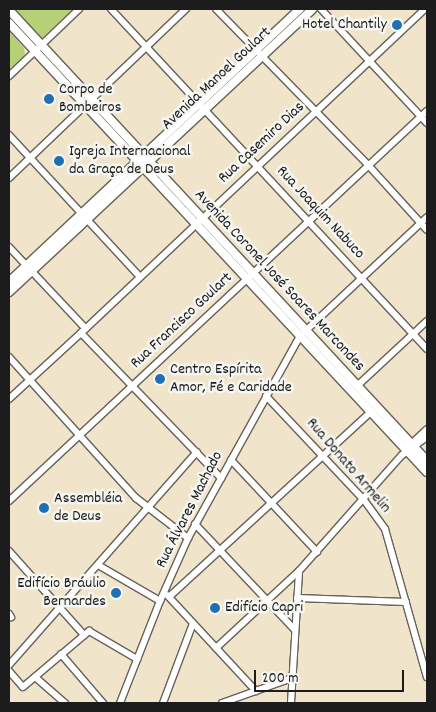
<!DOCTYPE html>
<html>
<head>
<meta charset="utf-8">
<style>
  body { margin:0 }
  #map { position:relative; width:436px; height:712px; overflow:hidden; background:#f0e4ca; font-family:Dekko,sans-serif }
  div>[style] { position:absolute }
  .green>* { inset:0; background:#b5d075 }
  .roads { filter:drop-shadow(1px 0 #666259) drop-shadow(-1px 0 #666259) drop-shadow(0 1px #666259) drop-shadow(0 -1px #666259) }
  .minor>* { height:6px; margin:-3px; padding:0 3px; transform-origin:3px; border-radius:3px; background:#fff }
  .major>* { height:8px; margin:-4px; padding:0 4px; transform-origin:4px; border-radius:4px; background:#fff }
  .dots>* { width:14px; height:14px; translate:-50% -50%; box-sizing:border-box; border:2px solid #f6f6f2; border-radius:50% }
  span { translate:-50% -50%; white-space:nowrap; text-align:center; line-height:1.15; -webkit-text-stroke:5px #f6f6f2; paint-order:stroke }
  .poi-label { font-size:16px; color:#1c1c1c }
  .right { translate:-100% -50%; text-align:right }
  .left { translate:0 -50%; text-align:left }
  .street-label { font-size:16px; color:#1c1c1c }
  .frame { position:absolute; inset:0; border:10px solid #1c1c1c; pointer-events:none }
  .scale { position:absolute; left:254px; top:670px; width:150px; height:22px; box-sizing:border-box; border:2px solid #1c1c1c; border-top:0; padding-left:6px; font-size:15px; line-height:18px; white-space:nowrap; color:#1c1c1c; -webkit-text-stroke:4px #f6f6f2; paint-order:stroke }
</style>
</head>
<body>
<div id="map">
  <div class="green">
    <div style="clip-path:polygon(12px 9px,73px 9px,41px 39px)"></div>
    <div style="clip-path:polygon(9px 31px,24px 48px,25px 55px,9px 70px)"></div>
  </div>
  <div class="roads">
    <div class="minor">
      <div style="left:111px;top:9px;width:464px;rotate:47.1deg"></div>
      <div style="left:216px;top:9px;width:219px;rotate:45.7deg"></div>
      <div style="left:369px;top:166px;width:86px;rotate:47.8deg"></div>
      <div style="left:321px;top:9px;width:156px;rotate:47.1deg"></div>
      <div style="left:9px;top:76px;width:97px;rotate:-43.7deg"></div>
      <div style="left:9px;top:135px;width:193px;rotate:47.3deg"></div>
      <div style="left:9px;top:178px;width:245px;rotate:-43.7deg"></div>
      <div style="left:9px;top:247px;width:112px;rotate:46.8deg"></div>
      <div style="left:81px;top:333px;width:202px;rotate:46deg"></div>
      <div style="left:9px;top:357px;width:190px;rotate:48deg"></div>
      <div style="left:136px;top:498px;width:66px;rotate:37.6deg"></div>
      <div style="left:357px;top:386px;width:96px;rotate:-42.9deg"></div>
      <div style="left:266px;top:396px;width:143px;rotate:46.7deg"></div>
      <div style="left:364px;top:500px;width:36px;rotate:54deg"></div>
      <div style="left:385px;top:529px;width:154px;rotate:74.2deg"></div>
      <div style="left:9px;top:399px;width:98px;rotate:-42.5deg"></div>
      <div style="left:81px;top:333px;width:473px;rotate:-43.3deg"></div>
      <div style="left:408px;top:447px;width:26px;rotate:-43deg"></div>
      <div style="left:231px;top:460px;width:126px;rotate:46.9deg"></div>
      <div style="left:9px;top:501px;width:572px;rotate:-43.02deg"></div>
      <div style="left:195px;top:524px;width:146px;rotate:46.7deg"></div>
      <div style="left:9px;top:551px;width:113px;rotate:48.2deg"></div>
      <div style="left:98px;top:565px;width:72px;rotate:30.1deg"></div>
      <div style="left:167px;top:595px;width:131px;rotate:47.2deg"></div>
      <div style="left:170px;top:596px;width:273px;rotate:-42.5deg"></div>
      <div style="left:297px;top:598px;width:109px;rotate:2.1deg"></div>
      <div style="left:9px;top:614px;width:4px;rotate:56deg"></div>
      <div style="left:216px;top:648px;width:113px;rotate:-42.9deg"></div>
      <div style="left:299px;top:571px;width:155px;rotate:-48.4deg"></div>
      <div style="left:402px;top:455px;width:31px;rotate:-36deg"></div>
      <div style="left:61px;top:654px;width:65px;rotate:49.4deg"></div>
      <div style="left:9px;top:665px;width:284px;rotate:-48.6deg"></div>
      <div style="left:9px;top:671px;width:21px;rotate:49deg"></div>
      <div style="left:23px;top:687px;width:87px;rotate:-40.3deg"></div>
      <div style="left:89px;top:631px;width:56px;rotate:30.3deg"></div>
      <div style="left:35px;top:677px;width:40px;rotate:41deg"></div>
      <div style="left:120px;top:703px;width:110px;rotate:-68.6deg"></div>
      <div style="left:160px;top:601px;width:69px;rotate:-66deg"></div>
      <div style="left:188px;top:538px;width:231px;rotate:-61deg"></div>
      <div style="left:300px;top:336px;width:174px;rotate:-43.1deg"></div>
      <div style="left:163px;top:703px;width:85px;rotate:-69.4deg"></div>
      <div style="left:222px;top:703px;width:74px;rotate:-19.7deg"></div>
      <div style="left:291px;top:703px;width:132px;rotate:-86.5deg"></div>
    </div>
    <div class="major">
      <div style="left:9px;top:10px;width:615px;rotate:47.17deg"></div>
      <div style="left:9px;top:23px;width:613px;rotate:47.05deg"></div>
      <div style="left:9px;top:282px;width:399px;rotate:-43.2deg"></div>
      <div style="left:9px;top:292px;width:415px;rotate:-43deg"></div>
    </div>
  </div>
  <div class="dots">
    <div style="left:397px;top:25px;background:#1f6fb2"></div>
    <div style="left:49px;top:99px;background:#1f6fb2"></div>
    <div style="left:59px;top:161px;background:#1f6fb2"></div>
    <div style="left:160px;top:379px;background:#1f6fb2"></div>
    <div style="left:44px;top:508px;background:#1f6fb2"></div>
    <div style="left:116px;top:593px;background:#1f6fb2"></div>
    <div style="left:215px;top:608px;background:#1f6fb2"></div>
  </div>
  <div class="poi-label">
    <span class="right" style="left:387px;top:25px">Hotel Chantily</span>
    <span class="left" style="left:59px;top:99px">Corpo de<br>Bombeiros</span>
    <span class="left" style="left:69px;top:161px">Igreja Internacional<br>da Graça de Deus</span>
    <span class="left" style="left:170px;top:379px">Centro Espírita<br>Amor, Fé e Caridade</span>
    <span class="left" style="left:54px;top:508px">Assembléia<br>de Deus</span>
    <span class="right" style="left:106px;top:593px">Edifício Bráulio<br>Bernardes</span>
    <span class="left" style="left:225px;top:608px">Edifício Capri</span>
  </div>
  <div class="street-label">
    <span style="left:217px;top:79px;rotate:-43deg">Avenida Manoel Goulart</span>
    <span style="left:262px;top:143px;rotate:-43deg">Rua Casemiro Dias</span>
    <span style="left:320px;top:213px;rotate:47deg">Rua Joaquim Nabuco</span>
    <span style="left:279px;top:281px;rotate:47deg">Avenida Coronel José Soares Marcondes</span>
    <span style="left:182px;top:321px;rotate:-43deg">Rua Francisco Goulart</span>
    <span style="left:348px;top:466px;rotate:49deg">Rua Donato Armelin</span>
    <span style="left:190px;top:510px;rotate:-63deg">Rua Álvares Machado</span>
  </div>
  <div class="frame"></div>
  <div class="scale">200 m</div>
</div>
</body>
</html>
